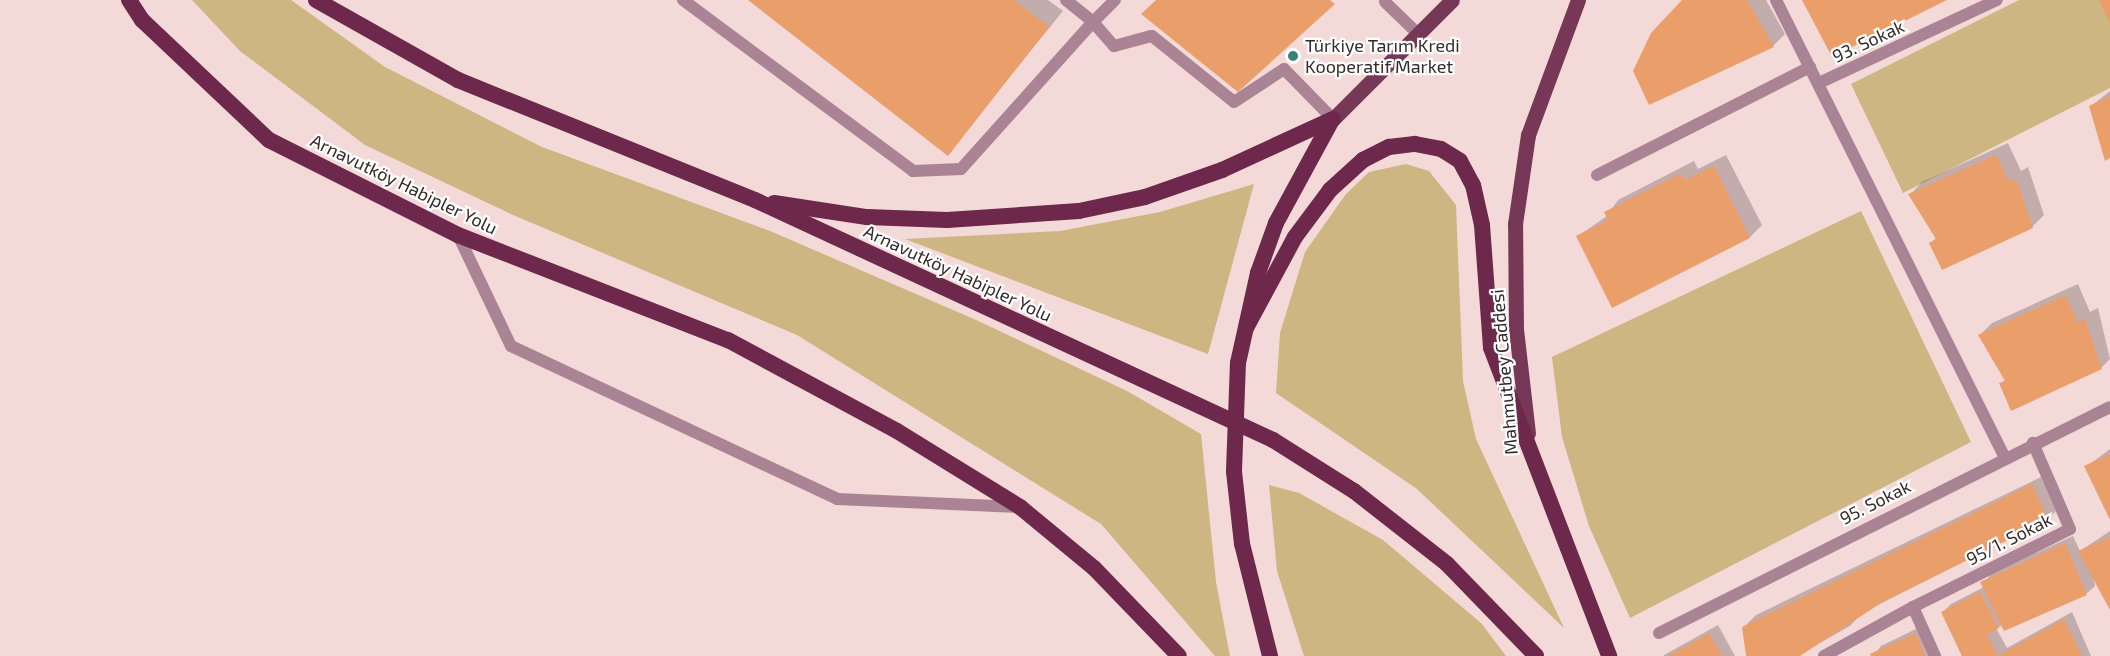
<!DOCTYPE html>
<html>
<head>
<meta charset="utf-8">
<style>
  body { margin:0 }
  #map { position:relative; width:2110px; height:656px; overflow:hidden; background:#f3d9d7; font-family:"Exo 2",sans-serif }
  div>[style] { position:absolute }
  .green>* { inset:0; background:#cdb682 }
  .shadow>* { inset:0; background:#0003 }
  .building>* { inset:0; background:#ea9e6a }
  .service>* { height:12px; margin:-6px; padding:0 6px; transform-origin:6px; border-radius:6px; background:#aa8495 }
  .minor>* { height:12px; margin:-6px; padding:0 6px; transform-origin:6px; border-radius:6px; background:#aa8495 }
  .primary>* { height:15px; margin:-7.5px; padding:0 7.5px; transform-origin:7.5px; border-radius:7.5px; background:#773857 }
  .trunk>* { height:16px; margin:-8px; padding:0 8px; transform-origin:8px; border-radius:8px; background:#6d284c }
  .dots>* { width:16px; height:16px; translate:-50% -50%; box-sizing:border-box; border:3px solid #fff; border-radius:50% }
  span { translate:-50% -50%; white-space:nowrap; text-align:center; line-height:1.15; -webkit-text-stroke:4.5px #fff; paint-order:stroke }
  .street-label { font-size:18px; color:#342a2a }
  .poi-label { font-size:18px; color:#342a2a }
  .left { translate:0 -50%; text-align:left }
</style>
</head>
<body>
<div id="map">
  <div class="green">
    <div style="clip-path:polygon(192px 0,291px 0,385px 67px,542px 147px,770px 231px,974px 319px,1127px 391px,1201px 434px,1216px 582px,1230px 656px,1215px 656px,1101px 524px,797px 335px,513px 215px,365px 145px,240px 51px)"></div>
    <div style="clip-path:polygon(2019px 0,2110px 0,2110px 88px,1903px 193px,1851px 84px)"></div>
    <div style="clip-path:polygon(1406px 164px,1429px 171px,1456px 205px,1463px 381px,1476px 439px,1564px 628px,1417px 489px,1276px 393px,1280px 333px,1305px 252px,1346px 194px,1369px 172px)"></div>
    <div style="clip-path:polygon(1254px 184px,1208px 354px,905px 239px,1060px 231px,1160px 212px)"></div>
    <div style="clip-path:polygon(1861px 211px,1971px 442px,1630px 618px,1589px 526px,1562px 437px,1552px 357px)"></div>
    <div style="clip-path:polygon(1269px 485px,1299px 493px,1383px 540px,1481px 623px,1506px 656px,1304px 656px,1277px 571px)"></div>
  </div>
  <div class="shadow">
    <div style="clip-path:polygon(750px 0,1048px 0,1063px 11px,947px 154px)"></div>
    <div style="clip-path:polygon(1684px 0,1766px 0,1785px 34px,1773px 46px)"></div>
    <div style="clip-path:polygon(2110px 91px,2110px 156px,2091px 106px)"></div>
    <div style="clip-path:polygon(2008px 143px,2021px 171px,2028px 167px,2044px 215px,2032px 227px,1931px 243px,1936px 238px,1910px 195px,1922px 182px)"></div>
    <div style="clip-path:polygon(1726px 155px,1762px 225px,1750px 237px,1578px 236px,1607px 216px,1618px 200px,1694px 161px,1698px 169px)"></div>
    <div style="clip-path:polygon(2078px 284px,2090px 312px,2098px 308px,2110px 359px,2101px 368px,2000px 384px,2006px 379px,1980px 335px,1992px 323px)"></div>
    <div style="clip-path:polygon(2110px 449px,2110px 516px,2086px 467px)"></div>
    <div style="clip-path:polygon(2041px 477px,2056px 511px,2048px 519px,1862px 613px,1850px 626px,1797px 656px,1747px 656px,1744px 627px,1756px 615px)"></div>
    <div style="clip-path:polygon(2110px 531px,2110px 606px,2092px 573px,2095px 586px,2086px 594px,1996px 628px,2007px 648px,2072px 612px,2091px 656px,1962px 656px,1942px 613px,1951px 604px,1984px 587px,1990px 574px,2073px 536px,2080px 551px)"></div>
    <div style="clip-path:polygon(1718px 625px,1735px 656px,1664px 656px,1664px 655px)"></div>
    <div style="clip-path:polygon(1924px 625px,1937px 656px,1873px 656px,1881px 646px)"></div>
  </div>
  <div class="building">
    <div style="clip-path:polygon(748px 0,1014px 0,1049px 27px,948px 156px)"></div>
    <div style="clip-path:polygon(1156px 0,1330px 0,1335px 4px,1238px 92px,1141px 14px)"></div>
    <div style="clip-path:polygon(1682px 0,1747px 0,1774px 47px,1649px 105px,1633px 71px,1651px 33px)"></div>
    <div style="clip-path:polygon(1802px 0,1947px 0,1832px 57px)"></div>
    <div style="clip-path:polygon(2099px 0,2110px 0,2110px 24px)"></div>
    <div style="clip-path:polygon(2110px 96px,2110px 158px,2105px 161px,2089px 106px)"></div>
    <div style="clip-path:polygon(1996px 155px,2009px 182px,2016px 178px,2033px 228px,1942px 270px,1929px 243px,1936px 239px,1908px 194px)"></div>
    <div style="clip-path:polygon(1714px 166px,1750px 238px,1612px 308px,1576px 236px,1608px 220px,1604px 212px,1681px 173px,1685px 180px)"></div>
    <div style="clip-path:polygon(2065px 295px,2078px 323px,2085px 319px,2102px 369px,2011px 411px,1999px 383px,2005px 381px,1978px 335px)"></div>
    <div style="clip-path:polygon(2110px 454px,2110px 520px,2084px 466px)"></div>
    <div style="clip-path:polygon(2032px 484px,2048px 520px,1881px 603px,1800px 656px,1746px 656px,1742px 627px)"></div>
    <div style="clip-path:polygon(2110px 537px,2110px 610px,2078px 551px)"></div>
    <div style="clip-path:polygon(2065px 543px,2087px 595px,2004px 631px,1980px 582px)"></div>
    <div style="clip-path:polygon(1980px 592px,1999px 628px,1987px 635px,1998px 656px,2064px 619px,2082px 656px,1962px 656px,1941px 612px)"></div>
    <div style="clip-path:polygon(1709px 633px,1722px 656px,1668px 656px)"></div>
    <div style="clip-path:polygon(1916px 633px,1925px 656px,1871px 656px,1870px 654px)"></div>
  </div>
  <div class="service">
    <div style="left:683px;top:0;width:287px;rotate:36.6deg"></div>
    <div style="left:913px;top:171px;width:48px;rotate:-2.4deg"></div>
    <div style="left:961px;top:169px;width:198px;rotate:-48.1deg"></div>
    <div style="left:1385px;top:2px;width:45px;rotate:44.1deg"></div>
    <div style="left:1597px;top:175px;width:239px;rotate:-26.9deg"></div>
  </div>
  <div class="minor">
    <div style="left:1066px;top:0;width:35px;rotate:39deg"></div>
    <div style="left:1093px;top:22px;width:31px;rotate:-45deg"></div>
    <div style="left:1776px;top:0;width:510px;rotate:63.43deg"></div>
    <div style="left:1093px;top:22px;width:32px;rotate:49deg"></div>
    <div style="left:1114px;top:46px;width:39px;rotate:-15deg"></div>
    <div style="left:1152px;top:36px;width:105px;rotate:38.8deg"></div>
    <div style="left:1234px;top:102px;width:60px;rotate:-33.4deg"></div>
    <div style="left:1284px;top:69px;width:70px;rotate:45.6deg"></div>
    <div style="left:1819px;top:83px;width:196px;rotate:-25deg"></div>
    <div style="left:458px;top:235px;width:123px;rotate:64.5deg"></div>
    <div style="left:511px;top:346px;width:360px;rotate:25.1deg"></div>
    <div style="left:837px;top:499px;width:181px;rotate:2.5deg"></div>
    <div style="left:1913px;top:607px;width:175px;rotate:-26.4deg"></div>
    <div style="left:2070px;top:529px;width:94px;rotate:-113.3deg"></div>
    <div style="left:1659px;top:633px;width:504px;rotate:-26.62deg"></div>
    <div style="left:1824px;top:656px;width:102px;rotate:-28.8deg"></div>
    <div style="left:1913px;top:607px;width:54px;rotate:65.8deg"></div>
  </div>
  <div class="primary">
    <div style="left:1333px;top:119px;width:168px;rotate:-45deg"></div>
    <div style="left:1528px;top:433px;width:104px;rotate:-96.6deg"></div>
    <div style="left:1516px;top:330px;width:106px;rotate:-90.5deg"></div>
    <div style="left:1515px;top:224px;width:90px;rotate:-81.7deg"></div>
    <div style="left:1528px;top:135px;width:144px;rotate:-69.7deg"></div>
  </div>
  <div class="trunk">
    <div style="left:129px;top:0;width:24px;rotate:57deg"></div>
    <div style="left:142px;top:20px;width:175px;rotate:43.4deg"></div>
    <div style="left:269px;top:140px;width:212px;rotate:26.7deg"></div>
    <div style="left:458px;top:235px;width:290px;rotate:21.3deg"></div>
    <div style="left:728px;top:340px;width:192px;rotate:28.3deg"></div>
    <div style="left:897px;top:431px;width:145px;rotate:31.7deg"></div>
    <div style="left:1020px;top:507px;width:96px;rotate:39.5deg"></div>
    <div style="left:1094px;top:568px;width:122px;rotate:46deg"></div>
    <div style="left:316px;top:0;width:163px;rotate:29.4deg"></div>
    <div style="left:458px;top:80px;width:320px;rotate:22deg"></div>
    <div style="left:755px;top:200px;width:571px;rotate:24.86deg"></div>
    <div style="left:1273px;top:440px;width:96px;rotate:32.2deg"></div>
    <div style="left:1354px;top:491px;width:118px;rotate:38.1deg"></div>
    <div style="left:1447px;top:564px;width:128px;rotate:45.9deg"></div>
    <div style="left:774px;top:203px;width:94px;rotate:8.6deg"></div>
    <div style="left:867px;top:217px;width:80px;rotate:2.1deg"></div>
    <div style="left:947px;top:220px;width:132px;rotate:-3.9deg"></div>
    <div style="left:1079px;top:211px;width:67px;rotate:-12deg"></div>
    <div style="left:1145px;top:197px;width:82px;rotate:-19.3deg"></div>
    <div style="left:1222px;top:170px;width:122px;rotate:-24.7deg"></div>
    <div style="left:1246px;top:328px;width:103px;rotate:-61.7deg"></div>
    <div style="left:1295px;top:237px;width:59px;rotate:-53.3deg"></div>
    <div style="left:1330px;top:190px;width:45px;rotate:-42.3deg"></div>
    <div style="left:1363px;top:160px;width:29px;rotate:-27deg"></div>
    <div style="left:1389px;top:147px;width:26px;rotate:-7deg"></div>
    <div style="left:1415px;top:144px;width:26px;rotate:11deg"></div>
    <div style="left:1441px;top:149px;width:22px;rotate:32deg"></div>
    <div style="left:1460px;top:161px;width:27px;rotate:62deg"></div>
    <div style="left:1473px;top:185px;width:41px;rotate:77.3deg"></div>
    <div style="left:1482px;top:225px;width:123px;rotate:85.8deg"></div>
    <div style="left:1491px;top:348px;width:330px;rotate:69deg"></div>
    <div style="left:1270px;top:656px;width:115px;rotate:-104deg"></div>
    <div style="left:1242px;top:544px;width:73px;rotate:-96.3deg"></div>
    <div style="left:1234px;top:471px;width:108px;rotate:-87.9deg"></div>
    <div style="left:1238px;top:363px;width:92px;rotate:-77.5deg"></div>
    <div style="left:1258px;top:273px;width:53px;rotate:-70.2deg"></div>
    <div style="left:1276px;top:223px;width:117px;rotate:-61.5deg"></div>
  </div>
  <div class="dots">
    <div style="left:1293px;top:56px;background:#3b8075"></div>
  </div>
  <div class="street-label">
    <span style="left:1868px;top:41px;rotate:-25deg">93. Sokak</span>
    <span style="left:404px;top:184px;rotate:26deg">Arnavutköy Habipler Yolu</span>
    <span style="left:958px;top:273px;rotate:25deg">Arnavutköy Habipler Yolu</span>
    <span style="left:1504px;top:372px;rotate:-95deg">Mahmutbey Caddesi</span>
    <span style="left:1875px;top:502px;rotate:-27deg">95. Sokak</span>
    <span style="left:2009px;top:539px;rotate:-27deg">95/1. Sokak</span>
  </div>
  <div class="poi-label">
    <span class="left" style="left:1305px;top:56px">Türkiye Tarım Kredi<br>Kooperatif Market</span>
  </div>
</div>
</body>
</html>
